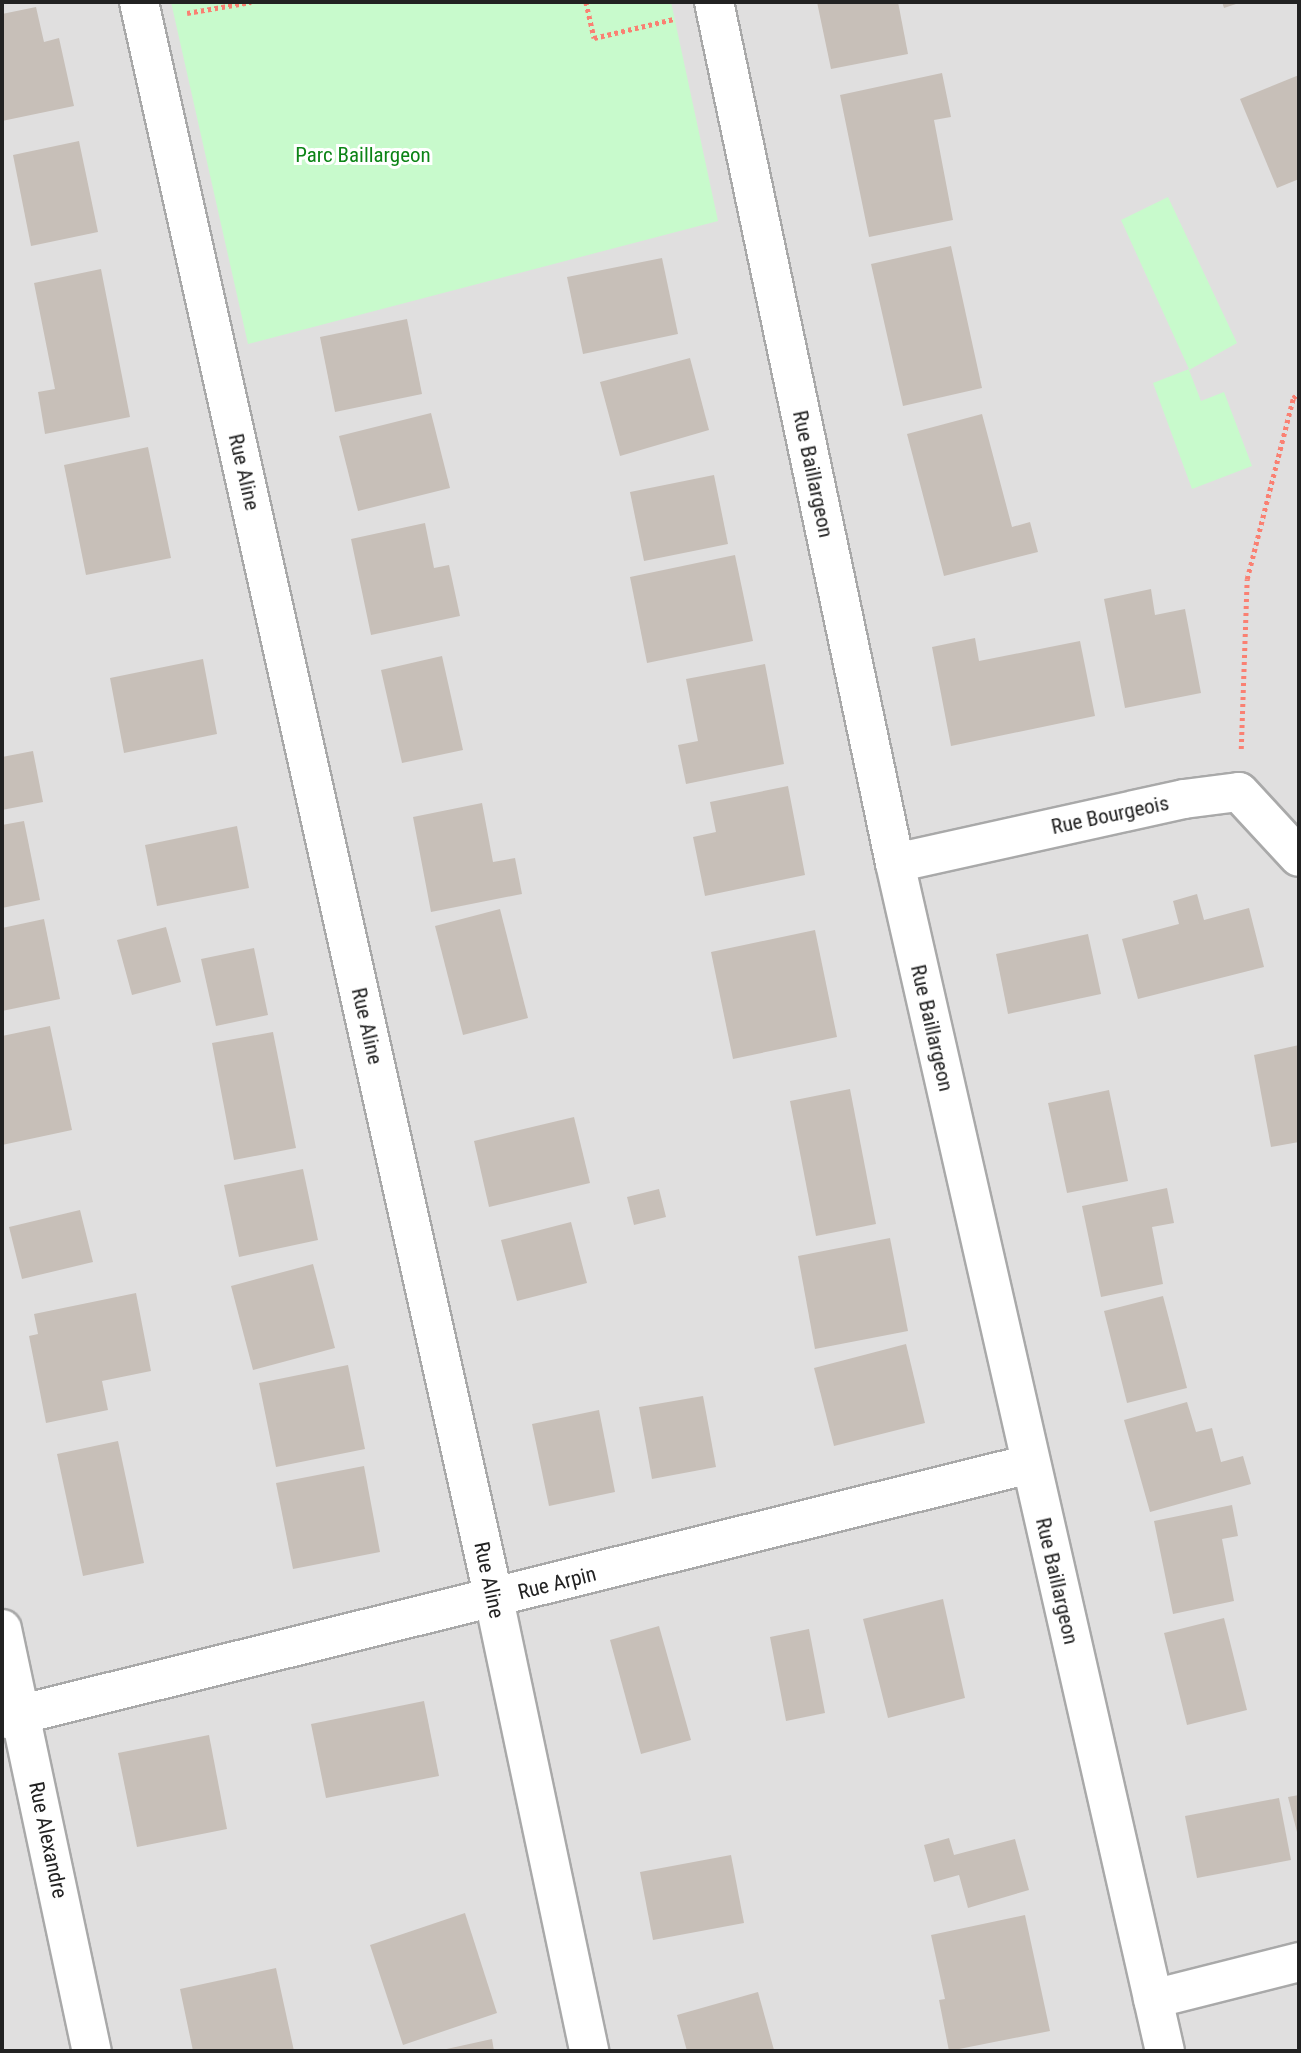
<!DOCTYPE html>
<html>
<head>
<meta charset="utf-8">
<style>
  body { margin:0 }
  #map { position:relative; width:1301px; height:2053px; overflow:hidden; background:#f2efe9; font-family:"Roboto Condensed",sans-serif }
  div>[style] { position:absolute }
  .residential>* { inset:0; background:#e0dfdf }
  .park>* { inset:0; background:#c8facc }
  .building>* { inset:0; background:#c7bfb8 }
  .path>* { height:4.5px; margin-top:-2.25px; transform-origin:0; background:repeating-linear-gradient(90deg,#fa8072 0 3.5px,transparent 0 7px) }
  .roads { filter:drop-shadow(2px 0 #a9a9a9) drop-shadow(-2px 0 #a9a9a9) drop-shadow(0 2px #a9a9a9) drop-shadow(0 -2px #a9a9a9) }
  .minor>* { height:38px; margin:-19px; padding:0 19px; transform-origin:19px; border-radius:19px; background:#fff }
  span { translate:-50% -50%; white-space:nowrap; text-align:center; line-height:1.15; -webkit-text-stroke:6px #fff; paint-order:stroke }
  .park-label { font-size:21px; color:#0c8416 }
  .street-label { font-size:21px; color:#222 }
  .frame { position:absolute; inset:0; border:4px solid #222; pointer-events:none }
</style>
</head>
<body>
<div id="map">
  <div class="residential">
    <div style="clip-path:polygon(2px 2px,1299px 2px,1299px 2051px,2px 2051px)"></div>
  </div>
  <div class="park">
    <div style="clip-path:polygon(171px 2px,671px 2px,718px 221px,248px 344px)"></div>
    <div style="clip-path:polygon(1168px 197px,1237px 343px,1189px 370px,1201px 401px,1224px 392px,1252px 466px,1192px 489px,1153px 383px,1189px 369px,1121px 220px)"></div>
  </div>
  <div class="building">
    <div style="clip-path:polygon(817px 2px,898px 2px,908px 54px,831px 69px)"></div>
    <div style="clip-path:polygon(1222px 2px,1242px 2px,1224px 8px)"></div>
    <div style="clip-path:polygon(36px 7px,44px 42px,59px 38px,74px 106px,2px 121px,2px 14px)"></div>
    <div style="clip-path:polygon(942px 73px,951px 117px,934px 120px,953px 220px,869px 237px,840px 95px)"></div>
    <div style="clip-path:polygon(1299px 75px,1299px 179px,1277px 188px,1240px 99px)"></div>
    <div style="clip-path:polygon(79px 141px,98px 232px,31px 246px,13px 155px)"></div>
    <div style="clip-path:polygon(951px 246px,982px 388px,903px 406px,871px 264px)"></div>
    <div style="clip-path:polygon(662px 258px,678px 334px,583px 354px,567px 277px)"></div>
    <div style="clip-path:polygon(101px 269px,130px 417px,45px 434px,38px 392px,55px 389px,34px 283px)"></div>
    <div style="clip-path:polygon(407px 319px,422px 394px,335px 412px,320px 337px)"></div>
    <div style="clip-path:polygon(690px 358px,709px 430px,620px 456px,600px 382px)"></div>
    <div style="clip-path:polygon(431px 413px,450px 488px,358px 511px,339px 436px)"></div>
    <div style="clip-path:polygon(982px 414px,1012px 527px,1030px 522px,1038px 552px,944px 576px,907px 434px)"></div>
    <div style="clip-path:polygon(148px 447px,171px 558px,86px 575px,64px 465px)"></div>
    <div style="clip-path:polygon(714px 475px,728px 544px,644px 561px,630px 492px)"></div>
    <div style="clip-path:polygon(425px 523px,434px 568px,449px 565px,460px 616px,371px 635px,351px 539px)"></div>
    <div style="clip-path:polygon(735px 555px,753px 641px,647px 663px,630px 577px)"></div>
    <div style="clip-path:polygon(1151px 589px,1155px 615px,1185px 609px,1201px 693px,1125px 708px,1104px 599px)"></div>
    <div style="clip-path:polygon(975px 638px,979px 661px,1080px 641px,1095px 716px,951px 746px,932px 647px)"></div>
    <div style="clip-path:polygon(442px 656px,463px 750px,402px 763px,381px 670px)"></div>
    <div style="clip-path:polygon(203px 659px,217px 734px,124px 753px,110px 678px)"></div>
    <div style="clip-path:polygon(765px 664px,784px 764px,686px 784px,678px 745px,698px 741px,686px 679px)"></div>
    <div style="clip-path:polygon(33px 751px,43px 802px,2px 810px,2px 757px)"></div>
    <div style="clip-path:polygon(788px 786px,805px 875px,705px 896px,693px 837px,716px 832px,710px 802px)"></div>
    <div style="clip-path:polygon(482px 803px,493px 862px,515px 858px,522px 894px,431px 912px,413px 817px)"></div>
    <div style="clip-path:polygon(24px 821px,40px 900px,2px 908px,2px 825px)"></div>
    <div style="clip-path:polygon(237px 826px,249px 888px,157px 906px,145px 845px)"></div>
    <div style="clip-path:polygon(1197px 894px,1204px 920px,1249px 908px,1264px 967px,1138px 999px,1122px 939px,1179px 924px,1173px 901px)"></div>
    <div style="clip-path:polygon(500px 909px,528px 1018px,463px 1035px,435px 926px)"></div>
    <div style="clip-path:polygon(44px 919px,60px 999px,2px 1011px,2px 928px)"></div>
    <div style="clip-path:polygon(166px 927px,181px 982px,132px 995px,117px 940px)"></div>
    <div style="clip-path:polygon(815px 930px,837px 1037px,733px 1059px,711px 952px)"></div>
    <div style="clip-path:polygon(1088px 934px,1101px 994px,1008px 1014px,996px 954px)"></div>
    <div style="clip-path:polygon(254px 948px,268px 1015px,216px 1026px,201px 959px)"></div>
    <div style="clip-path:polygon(50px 1026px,72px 1130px,2px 1145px,2px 1036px)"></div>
    <div style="clip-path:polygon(273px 1032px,296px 1148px,234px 1160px,212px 1043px)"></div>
    <div style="clip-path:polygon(1299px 1045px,1299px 1142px,1271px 1147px,1254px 1055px)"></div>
    <div style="clip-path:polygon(850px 1089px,876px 1224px,816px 1236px,790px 1101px)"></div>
    <div style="clip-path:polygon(1109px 1090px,1128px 1181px,1067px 1193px,1048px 1103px)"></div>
    <div style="clip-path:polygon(574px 1117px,590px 1183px,489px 1207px,474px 1141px)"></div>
    <div style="clip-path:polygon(303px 1169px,318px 1240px,239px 1257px,224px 1185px)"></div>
    <div style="clip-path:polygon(1167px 1188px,1174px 1223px,1152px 1227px,1163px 1284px,1101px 1297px,1082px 1206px)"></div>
    <div style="clip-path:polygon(659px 1189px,666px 1217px,634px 1225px,627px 1197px)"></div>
    <div style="clip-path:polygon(80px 1210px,93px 1262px,22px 1279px,9px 1227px)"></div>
    <div style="clip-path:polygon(571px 1222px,587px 1283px,517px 1301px,501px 1240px)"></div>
    <div style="clip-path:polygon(890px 1238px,908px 1331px,815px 1349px,798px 1256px)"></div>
    <div style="clip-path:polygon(313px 1264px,335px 1348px,253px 1370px,231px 1286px)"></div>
    <div style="clip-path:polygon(136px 1293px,151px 1371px,102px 1381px,108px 1410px,46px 1423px,29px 1336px,38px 1334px,34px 1314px)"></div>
    <div style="clip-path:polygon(1163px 1296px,1187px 1388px,1127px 1403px,1104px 1311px)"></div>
    <div style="clip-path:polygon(906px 1344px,925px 1423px,834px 1446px,814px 1368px)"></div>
    <div style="clip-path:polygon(348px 1365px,365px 1449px,276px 1467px,259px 1383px)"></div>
    <div style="clip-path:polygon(703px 1396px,716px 1467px,652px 1479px,639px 1407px)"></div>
    <div style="clip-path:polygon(1187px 1402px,1196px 1432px,1212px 1428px,1221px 1462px,1243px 1456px,1251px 1484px,1150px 1512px,1124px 1420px)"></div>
    <div style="clip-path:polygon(599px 1410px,615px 1492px,549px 1506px,532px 1424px)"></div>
    <div style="clip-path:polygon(118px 1441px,144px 1563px,83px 1576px,57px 1454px)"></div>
    <div style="clip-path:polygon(364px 1466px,380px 1552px,293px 1569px,276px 1483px)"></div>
    <div style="clip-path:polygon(1232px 1505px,1238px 1536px,1222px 1539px,1234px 1601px,1173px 1614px,1154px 1521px)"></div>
    <div style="clip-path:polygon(943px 1599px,965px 1698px,888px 1718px,863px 1619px)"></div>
    <div style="clip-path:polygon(1224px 1618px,1247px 1710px,1187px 1725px,1164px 1633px)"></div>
    <div style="clip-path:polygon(659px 1626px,691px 1740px,641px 1754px,610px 1640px)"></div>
    <div style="clip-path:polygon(809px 1629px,825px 1713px,786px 1721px,770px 1637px)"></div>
    <div style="clip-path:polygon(424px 1701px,439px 1776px,326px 1798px,311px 1724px)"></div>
    <div style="clip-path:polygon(209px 1735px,227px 1829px,137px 1847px,118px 1753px)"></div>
    <div style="clip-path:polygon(1299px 1795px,1299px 1836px,1298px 1836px,1288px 1797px)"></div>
    <div style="clip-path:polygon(1279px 1798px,1291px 1860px,1197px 1878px,1185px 1816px)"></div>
    <div style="clip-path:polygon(949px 1838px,954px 1855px,1015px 1839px,1029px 1890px,968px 1908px,959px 1875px,934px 1882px,924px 1845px)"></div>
    <div style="clip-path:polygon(731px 1855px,744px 1923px,653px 1940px,640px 1872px)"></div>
    <div style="clip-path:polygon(465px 1913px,497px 2013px,403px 2045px,370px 1945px)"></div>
    <div style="clip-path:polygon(1025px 1915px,1050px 2031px,949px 2051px,939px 2000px,945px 1999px,931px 1935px)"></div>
    <div style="clip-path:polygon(276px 1968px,294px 2051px,193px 2051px,180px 1989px)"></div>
    <div style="clip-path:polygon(758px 1992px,774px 2050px,687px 2051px,677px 2015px)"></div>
    <div style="clip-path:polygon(492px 2039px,494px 2051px,442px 2051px,442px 2050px)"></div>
  </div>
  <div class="path">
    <div style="left:365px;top:2px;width:2px"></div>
    <div style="left:586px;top:2px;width:37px;rotate:77deg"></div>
    <div style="left:594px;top:38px;width:82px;rotate:-13.4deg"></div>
    <div style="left:187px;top:13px;width:65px;rotate:-9.8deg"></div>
    <div style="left:1241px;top:749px;width:170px;rotate:-88deg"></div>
    <div style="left:1247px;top:579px;width:187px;rotate:-75.7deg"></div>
    <div style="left:1293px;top:398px;width:8px;rotate:-40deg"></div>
  </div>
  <div class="roads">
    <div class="minor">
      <div style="left:139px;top:2px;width:1636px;rotate:77.47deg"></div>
      <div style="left:494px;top:1599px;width:462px;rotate:78.1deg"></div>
      <div style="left:714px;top:2px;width:880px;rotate:78.13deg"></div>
      <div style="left:895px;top:863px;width:1218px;rotate:77.2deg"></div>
      <div style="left:895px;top:863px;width:296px;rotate:-12.5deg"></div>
      <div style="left:1184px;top:799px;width:55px;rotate:-7.3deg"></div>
      <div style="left:1239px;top:792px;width:88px;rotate:47.3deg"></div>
      <div style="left:2px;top:1629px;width:431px;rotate:78deg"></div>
      <div style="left:2px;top:1719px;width:1059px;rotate:-13.93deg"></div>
      <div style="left:1153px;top:1999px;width:151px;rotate:-14.2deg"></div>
    </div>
  </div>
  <div class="park-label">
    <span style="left:363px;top:155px">Parc Baillargeon</span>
  </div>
  <div class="street-label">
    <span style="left:244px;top:472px;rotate:77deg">Rue Aline</span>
    <span style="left:813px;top:474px;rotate:78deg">Rue Baillargeon</span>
    <span style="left:1110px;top:815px;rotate:-12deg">Rue Bourgeois</span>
    <span style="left:367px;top:1026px;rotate:77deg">Rue Aline</span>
    <span style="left:932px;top:1028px;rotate:77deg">Rue Baillargeon</span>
    <span style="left:489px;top:1580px;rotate:78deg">Rue Aline</span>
    <span style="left:1057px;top:1581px;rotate:77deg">Rue Baillargeon</span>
    <span style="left:557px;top:1583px;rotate:-14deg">Rue Arpin</span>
    <span style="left:48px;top:1840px;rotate:78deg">Rue Alexandre</span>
  </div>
  <div class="frame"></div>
</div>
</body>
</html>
